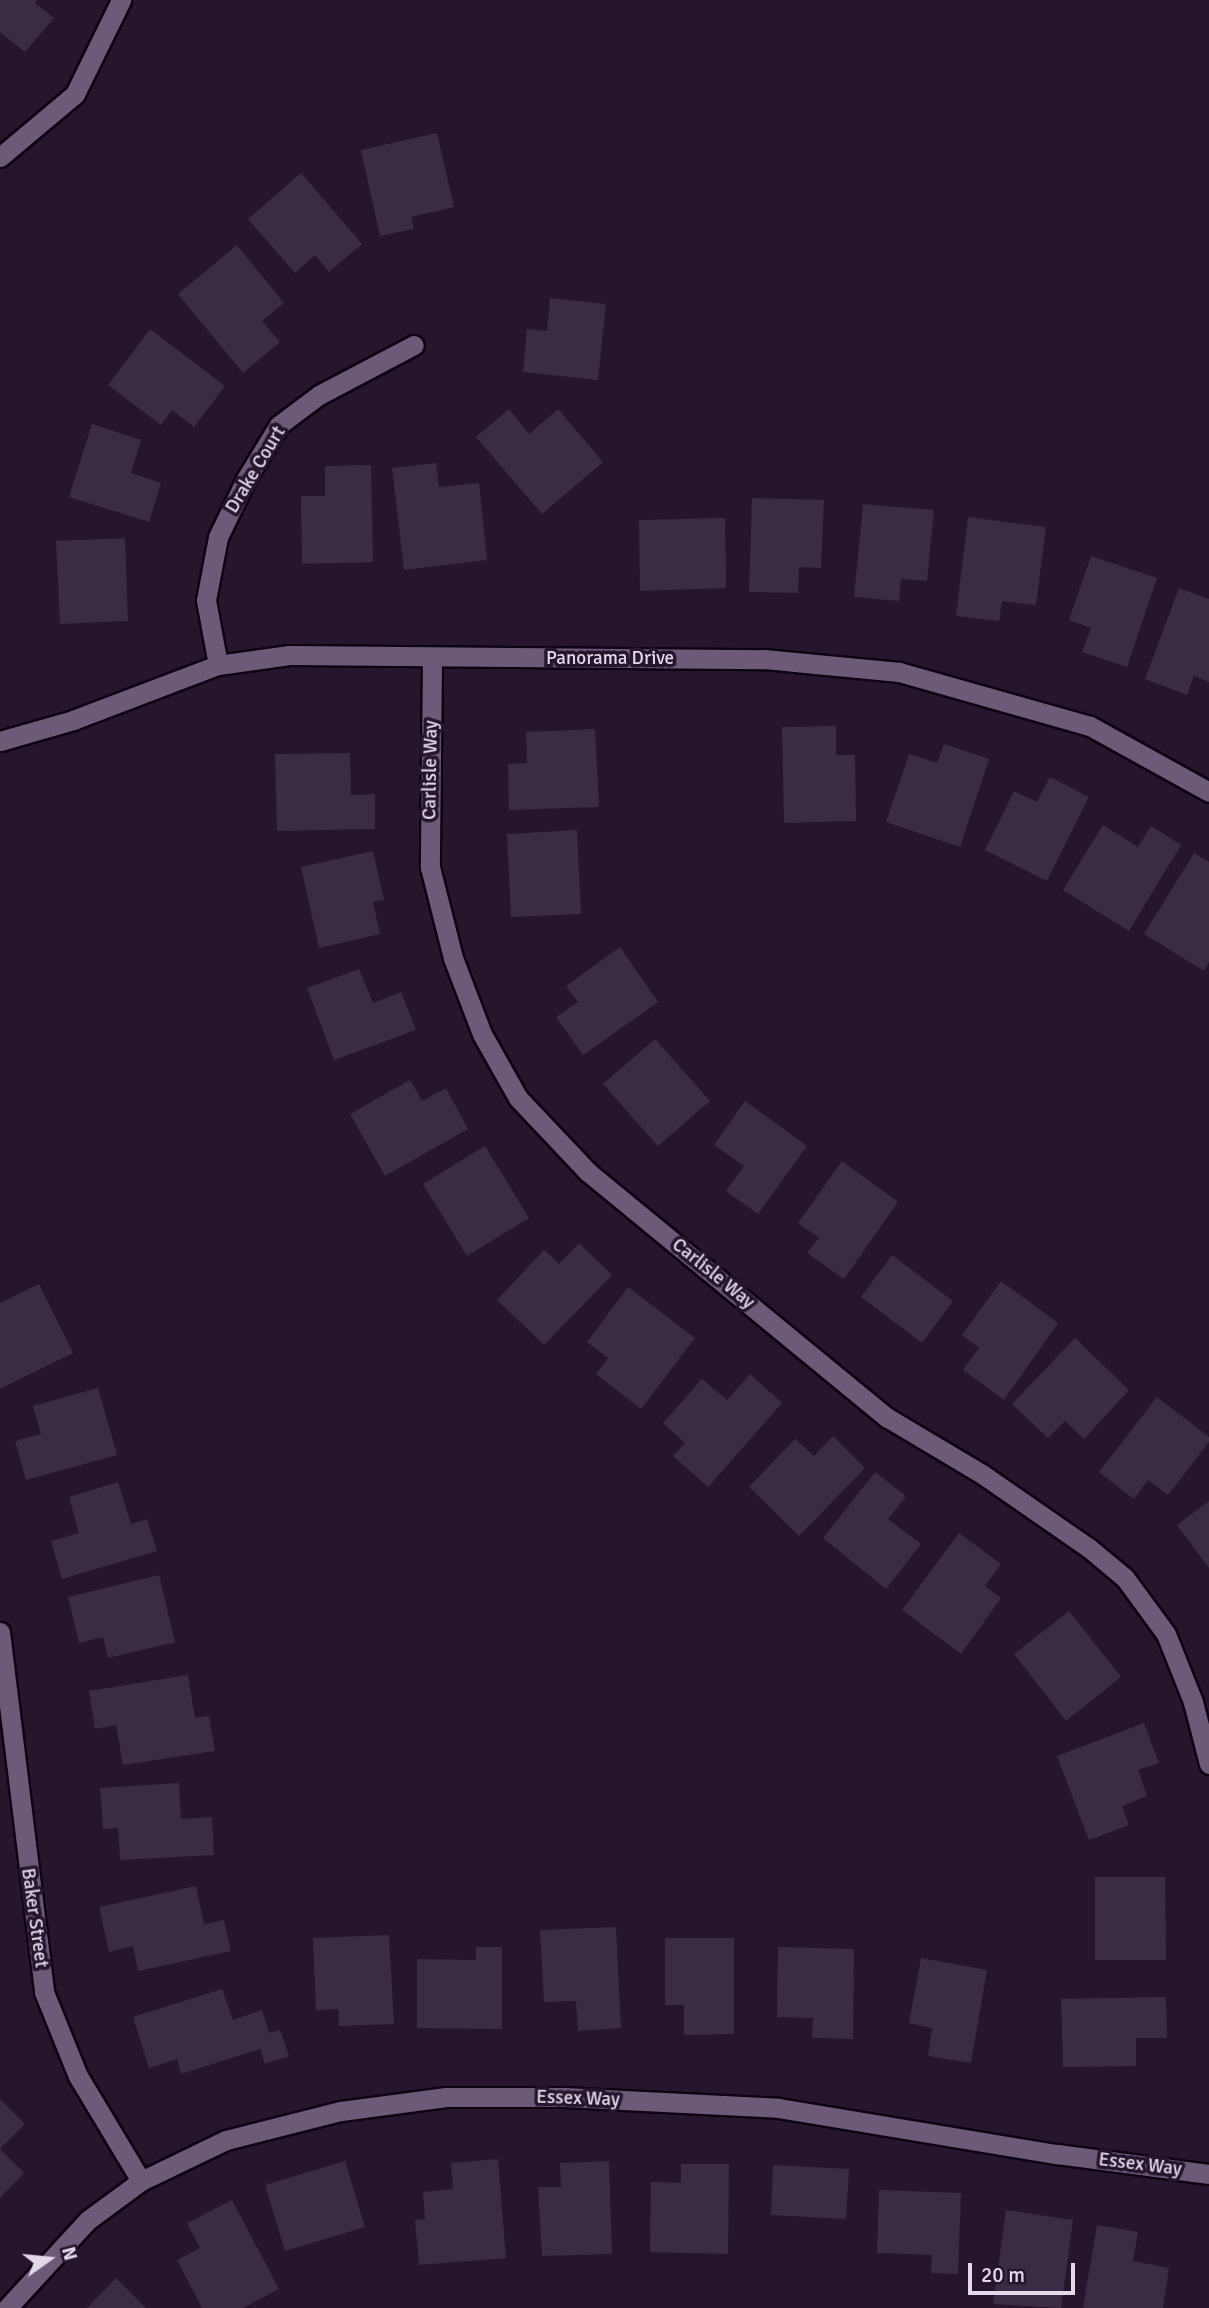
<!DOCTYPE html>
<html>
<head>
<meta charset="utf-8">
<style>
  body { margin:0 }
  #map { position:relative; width:1209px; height:2308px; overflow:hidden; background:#25162e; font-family:Signika,sans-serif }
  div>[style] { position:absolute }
  .building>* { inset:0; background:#3b2c45 }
  .roads { filter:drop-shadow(2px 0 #0e0215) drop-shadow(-2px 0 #0e0215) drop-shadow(0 2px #0e0215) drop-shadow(0 -2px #0e0215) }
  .minor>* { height:19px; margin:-9.5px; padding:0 9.5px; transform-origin:9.5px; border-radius:9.5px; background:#6c5b78 }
  .tertiary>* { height:19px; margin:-9.5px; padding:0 9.5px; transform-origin:9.5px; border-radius:9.5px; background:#6c5b78 }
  span { translate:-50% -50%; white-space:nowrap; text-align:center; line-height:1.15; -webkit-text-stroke:7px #25162e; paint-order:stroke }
  .street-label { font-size:19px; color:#e3d9ea }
  .north { position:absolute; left:14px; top:2224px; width:70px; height:70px; -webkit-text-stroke:5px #25162e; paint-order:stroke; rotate:75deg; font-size:19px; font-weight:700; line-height:28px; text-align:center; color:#e3d9ea }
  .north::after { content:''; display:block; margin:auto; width:24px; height:32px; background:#e3d9ea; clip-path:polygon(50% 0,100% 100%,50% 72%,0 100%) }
  .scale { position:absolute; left:968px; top:2263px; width:107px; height:32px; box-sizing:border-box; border:4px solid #e3d9ea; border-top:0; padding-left:9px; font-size:21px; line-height:24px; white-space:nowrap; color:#e3d9ea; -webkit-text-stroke:5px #25162e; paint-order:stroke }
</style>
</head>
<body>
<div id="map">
  <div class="building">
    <div style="clip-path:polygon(0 0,37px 0,35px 3px,54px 18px,25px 52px,0 32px)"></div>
    <div style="clip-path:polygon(437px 133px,454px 207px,411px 217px,414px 229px,380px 236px,361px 150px)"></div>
    <div style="clip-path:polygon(301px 173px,362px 244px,329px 272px,315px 255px,295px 273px,248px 219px)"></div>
    <div style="clip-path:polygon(237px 245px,284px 303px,262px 321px,280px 342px,243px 373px,178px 294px)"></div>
    <div style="clip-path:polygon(550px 298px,606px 304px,598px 380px,523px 372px,527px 329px,547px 331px)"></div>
    <div style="clip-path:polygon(150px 329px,225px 386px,194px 427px,172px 410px,161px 425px,108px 385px)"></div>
    <div style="clip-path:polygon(509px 409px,529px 434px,558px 409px,603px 462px,542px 514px,476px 437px)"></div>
    <div style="clip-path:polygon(92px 424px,141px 440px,131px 473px,161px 483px,149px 522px,69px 497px)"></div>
    <div style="clip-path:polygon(436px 463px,439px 487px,479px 483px,487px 560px,404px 570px,392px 468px)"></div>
    <div style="clip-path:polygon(371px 465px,373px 562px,302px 564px,301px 496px,325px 496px,325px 466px)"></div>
    <div style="clip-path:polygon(752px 498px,824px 500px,821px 568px,799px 567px,798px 593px,749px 592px)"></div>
    <div style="clip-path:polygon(863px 504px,934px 510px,927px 581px,901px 579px,899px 601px,854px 597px)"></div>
    <div style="clip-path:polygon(968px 517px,1046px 527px,1036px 605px,1002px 601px,999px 621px,956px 616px)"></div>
    <div style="clip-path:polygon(725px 518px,726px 588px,640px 591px,639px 520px)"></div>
    <div style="clip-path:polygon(125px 538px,128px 621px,60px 624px,56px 541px)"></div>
    <div style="clip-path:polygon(1091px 556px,1157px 578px,1127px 667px,1082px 652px,1091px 628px,1069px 620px)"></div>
    <div style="clip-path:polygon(1179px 588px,1209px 599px,1209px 682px,1194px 676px,1187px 695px,1145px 679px)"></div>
    <div style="clip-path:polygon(836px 726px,836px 755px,855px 755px,856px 821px,784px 823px,782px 727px)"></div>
    <div style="clip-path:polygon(595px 729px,599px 807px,509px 810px,508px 764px,527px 763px,526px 732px)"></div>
    <div style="clip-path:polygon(944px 744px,989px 759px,960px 847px,886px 822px,909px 754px,937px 763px)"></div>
    <div style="clip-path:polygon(350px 753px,351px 795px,375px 794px,375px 829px,277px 831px,275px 754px)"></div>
    <div style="clip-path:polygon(1050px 777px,1089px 797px,1047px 881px,985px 850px,1014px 791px,1037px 802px)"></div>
    <div style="clip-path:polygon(1103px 825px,1138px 847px,1151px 826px,1181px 845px,1129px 931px,1063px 890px)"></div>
    <div style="clip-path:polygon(577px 830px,581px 914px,511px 917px,507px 834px)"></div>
    <div style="clip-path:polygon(373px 851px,384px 900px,373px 902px,380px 934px,319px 948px,301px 867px)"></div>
    <div style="clip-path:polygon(1194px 853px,1209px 862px,1209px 962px,1204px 971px,1144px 934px)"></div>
    <div style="clip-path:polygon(620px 947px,658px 1002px,583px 1055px,556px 1017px,578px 1002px,566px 986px)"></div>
    <div style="clip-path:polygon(359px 969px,373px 1003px,401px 992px,416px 1030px,334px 1060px,307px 988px)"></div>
    <div style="clip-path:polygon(655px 1039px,710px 1101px,658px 1146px,603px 1084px)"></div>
    <div style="clip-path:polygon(410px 1080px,422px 1101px,446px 1088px,468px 1129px,385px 1176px,350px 1114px)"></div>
    <div style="clip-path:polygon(745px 1101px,807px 1146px,758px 1214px,726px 1191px,744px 1166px,714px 1145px)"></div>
    <div style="clip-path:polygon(485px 1146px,529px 1218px,467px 1256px,423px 1184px)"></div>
    <div style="clip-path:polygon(842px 1161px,898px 1202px,844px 1279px,807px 1253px,819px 1238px,798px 1223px)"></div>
    <div style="clip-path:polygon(579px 1243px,612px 1275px,544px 1345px,497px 1300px,544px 1250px,559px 1264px)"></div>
    <div style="clip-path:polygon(892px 1255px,953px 1301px,922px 1343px,861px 1297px)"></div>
    <div style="clip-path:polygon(1001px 1281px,1058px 1323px,1004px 1400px,963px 1370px,979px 1348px,962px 1335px)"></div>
    <div style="clip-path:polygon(39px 1284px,73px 1353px,0 1389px,0 1303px)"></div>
    <div style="clip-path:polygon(628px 1287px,695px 1338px,641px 1409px,596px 1374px,608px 1358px,587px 1342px)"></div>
    <div style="clip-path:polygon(1075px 1338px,1129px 1390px,1084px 1439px,1065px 1421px,1048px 1438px,1012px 1404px)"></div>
    <div style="clip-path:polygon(750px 1374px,782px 1403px,708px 1487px,673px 1456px,685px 1443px,663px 1423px,702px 1379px,727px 1400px)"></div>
    <div style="clip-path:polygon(98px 1388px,117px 1455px,26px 1480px,15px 1441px,41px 1434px,33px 1406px)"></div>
    <div style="clip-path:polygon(1157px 1397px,1209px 1437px,1209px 1442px,1168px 1495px,1148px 1480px,1134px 1499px,1099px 1472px)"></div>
    <div style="clip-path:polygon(833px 1436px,865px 1468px,799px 1536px,749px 1487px,795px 1439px,814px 1456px)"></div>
    <div style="clip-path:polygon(875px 1472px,906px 1496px,888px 1519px,921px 1544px,886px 1589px,823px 1538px)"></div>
    <div style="clip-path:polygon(118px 1482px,131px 1524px,147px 1519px,157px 1551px,62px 1579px,51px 1541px,79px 1533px,69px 1497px)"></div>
    <div style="clip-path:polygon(1209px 1501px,1209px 1568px,1177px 1525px)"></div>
    <div style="clip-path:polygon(959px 1533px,1001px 1564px,985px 1586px,1001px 1598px,961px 1654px,902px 1610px)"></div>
    <div style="clip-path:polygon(159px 1575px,175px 1642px,108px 1658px,103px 1637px,79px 1643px,68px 1597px)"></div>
    <div style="clip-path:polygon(1069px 1611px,1121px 1677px,1066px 1721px,1014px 1654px)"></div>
    <div style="clip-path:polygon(188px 1675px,195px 1718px,209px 1716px,215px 1751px,123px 1765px,116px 1725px,95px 1729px,89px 1691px)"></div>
    <div style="clip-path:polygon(1144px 1723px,1159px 1763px,1138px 1770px,1147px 1796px,1122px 1806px,1129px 1825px,1089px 1840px,1057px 1756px)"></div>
    <div style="clip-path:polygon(179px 1783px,181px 1819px,212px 1817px,214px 1855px,120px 1860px,118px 1828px,103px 1829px,100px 1788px)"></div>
    <div style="clip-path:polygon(1095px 1877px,1165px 1877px,1166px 1960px,1095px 1960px)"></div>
    <div style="clip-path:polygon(196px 1886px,204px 1924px,224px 1920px,231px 1951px,138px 1971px,133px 1946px,109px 1952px,99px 1907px)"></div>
    <div style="clip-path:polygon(616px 1927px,621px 2028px,578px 2031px,576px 2001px,544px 2002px,540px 1930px)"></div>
    <div style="clip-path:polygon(389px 1935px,394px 2024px,339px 2026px,338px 2009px,316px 2010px,313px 1938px)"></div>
    <div style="clip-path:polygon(665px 1938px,734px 1938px,734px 2034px,684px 2035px,684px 2005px,665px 2005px)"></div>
    <div style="clip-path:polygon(476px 1947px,502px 1947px,502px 2029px,417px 2028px,417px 1959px,476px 1960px)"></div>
    <div style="clip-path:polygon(778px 1947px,854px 1949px,853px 2039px,812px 2038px,813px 2018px,777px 2017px)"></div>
    <div style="clip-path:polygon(921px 1958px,987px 1970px,971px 2063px,928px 2056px,932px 2028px,909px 2023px)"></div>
    <div style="clip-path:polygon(222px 1989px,233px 2020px,262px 2010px,269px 2033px,280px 2030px,289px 2056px,265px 2064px,260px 2049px,181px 2074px,177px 2059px,149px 2068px,133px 2017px)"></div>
    <div style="clip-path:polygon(1166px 1997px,1167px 2038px,1136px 2038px,1136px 2066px,1063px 2067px,1061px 1999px)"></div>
    <div style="clip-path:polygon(0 2099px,25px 2124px,0 2149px,24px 2173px,0 2198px)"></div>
    <div style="clip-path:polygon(498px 2159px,506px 2258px,419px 2265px,415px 2220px,425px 2219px,423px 2192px,453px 2189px,451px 2163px)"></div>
    <div style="clip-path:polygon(345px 2161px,365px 2227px,285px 2251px,265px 2185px)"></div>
    <div style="clip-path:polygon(609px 2161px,612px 2254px,542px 2256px,538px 2187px,561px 2187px,560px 2163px)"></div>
    <div style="clip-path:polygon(681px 2164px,729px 2164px,728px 2254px,650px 2252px,651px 2182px,681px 2183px)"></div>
    <div style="clip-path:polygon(773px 2165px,849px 2169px,846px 2219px,771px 2215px)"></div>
    <div style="clip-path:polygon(879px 2190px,961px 2193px,958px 2274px,931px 2273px,932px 2255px,877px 2253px)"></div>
    <div style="clip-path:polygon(232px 2200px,279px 2289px,243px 2308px,202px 2308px,177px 2260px,200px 2248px,187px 2223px)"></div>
    <div style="clip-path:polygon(1006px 2210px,1073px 2220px,1061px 2308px,993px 2304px)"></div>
    <div style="clip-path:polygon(1097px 2225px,1138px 2232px,1133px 2261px,1169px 2268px,1163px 2308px,1083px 2308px)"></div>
    <div style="clip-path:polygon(116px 2278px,146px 2308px,87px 2308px)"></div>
  </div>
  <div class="roads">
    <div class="minor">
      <div style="left:0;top:157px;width:98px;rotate:-40deg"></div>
      <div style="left:75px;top:94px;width:105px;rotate:-63.9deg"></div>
      <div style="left:432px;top:660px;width:207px;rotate:90.6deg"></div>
      <div style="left:430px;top:867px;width:94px;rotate:75.8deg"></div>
      <div style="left:453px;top:958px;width:81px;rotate:69.1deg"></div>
      <div style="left:482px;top:1034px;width:73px;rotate:60.6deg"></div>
      <div style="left:518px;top:1098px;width:102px;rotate:46.6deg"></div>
      <div style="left:588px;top:1172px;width:388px;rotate:39.4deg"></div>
      <div style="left:888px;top:1418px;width:109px;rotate:30.8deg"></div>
      <div style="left:982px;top:1474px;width:130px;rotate:34.7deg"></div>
      <div style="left:1089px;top:1548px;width:47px;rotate:39.8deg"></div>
      <div style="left:1125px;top:1578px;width:69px;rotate:53.8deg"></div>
      <div style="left:1166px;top:1634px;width:73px;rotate:68.3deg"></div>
      <div style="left:1193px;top:1702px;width:64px;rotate:75.5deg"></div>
      <div style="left:218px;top:665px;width:66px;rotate:-100.5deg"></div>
      <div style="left:206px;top:600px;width:64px;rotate:-79.2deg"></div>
      <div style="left:218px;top:537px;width:64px;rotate:-64.2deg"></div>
      <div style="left:246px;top:479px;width:63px;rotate:-58.6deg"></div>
      <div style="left:279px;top:425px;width:50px;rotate:-36.9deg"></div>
      <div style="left:319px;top:395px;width:107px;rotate:-27.8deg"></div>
      <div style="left:0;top:1632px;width:363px;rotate:83deg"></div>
      <div style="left:44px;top:1992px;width:91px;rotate:68deg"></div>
      <div style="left:78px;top:2076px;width:122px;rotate:59deg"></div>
      <div style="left:7px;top:2308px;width:120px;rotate:-47.4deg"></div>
      <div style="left:88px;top:2220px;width:66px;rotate:-36.3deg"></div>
      <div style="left:141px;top:2181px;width:94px;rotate:-25.8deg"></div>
      <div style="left:226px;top:2140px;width:119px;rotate:-14.2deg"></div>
      <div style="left:341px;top:2111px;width:106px;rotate:-7.6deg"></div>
      <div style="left:446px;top:2097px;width:118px"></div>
      <div style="left:564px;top:2097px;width:214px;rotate:2.9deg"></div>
      <div style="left:778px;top:2108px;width:283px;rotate:9.4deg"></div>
      <div style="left:1057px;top:2154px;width:153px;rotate:7.5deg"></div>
    </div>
    <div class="tertiary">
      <div style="left:0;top:741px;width:76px;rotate:-16deg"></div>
      <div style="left:73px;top:720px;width:155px;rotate:-20.8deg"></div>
      <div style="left:218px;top:665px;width:72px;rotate:-8deg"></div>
      <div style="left:289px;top:655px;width:475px;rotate:0.5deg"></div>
      <div style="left:764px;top:659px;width:136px;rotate:5.5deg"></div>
      <div style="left:899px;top:672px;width:198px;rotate:15.8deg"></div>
      <div style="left:1090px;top:726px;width:136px;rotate:29deg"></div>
    </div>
  </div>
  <div class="street-label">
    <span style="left:256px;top:470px;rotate:-59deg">Drake Court</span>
    <span style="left:610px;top:659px">Panorama Drive</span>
    <span style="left:431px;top:770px;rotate:-89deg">Carlisle Way</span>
    <span style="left:713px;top:1274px;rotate:39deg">Carlisle Way</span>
    <span style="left:34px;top:1918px;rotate:82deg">Baker Street</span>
    <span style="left:578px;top:2099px;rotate:2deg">Essex Way</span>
    <span style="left:1140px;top:2165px;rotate:7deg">Essex Way</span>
  </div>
  <div class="north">N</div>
  <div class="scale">20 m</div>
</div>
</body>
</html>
